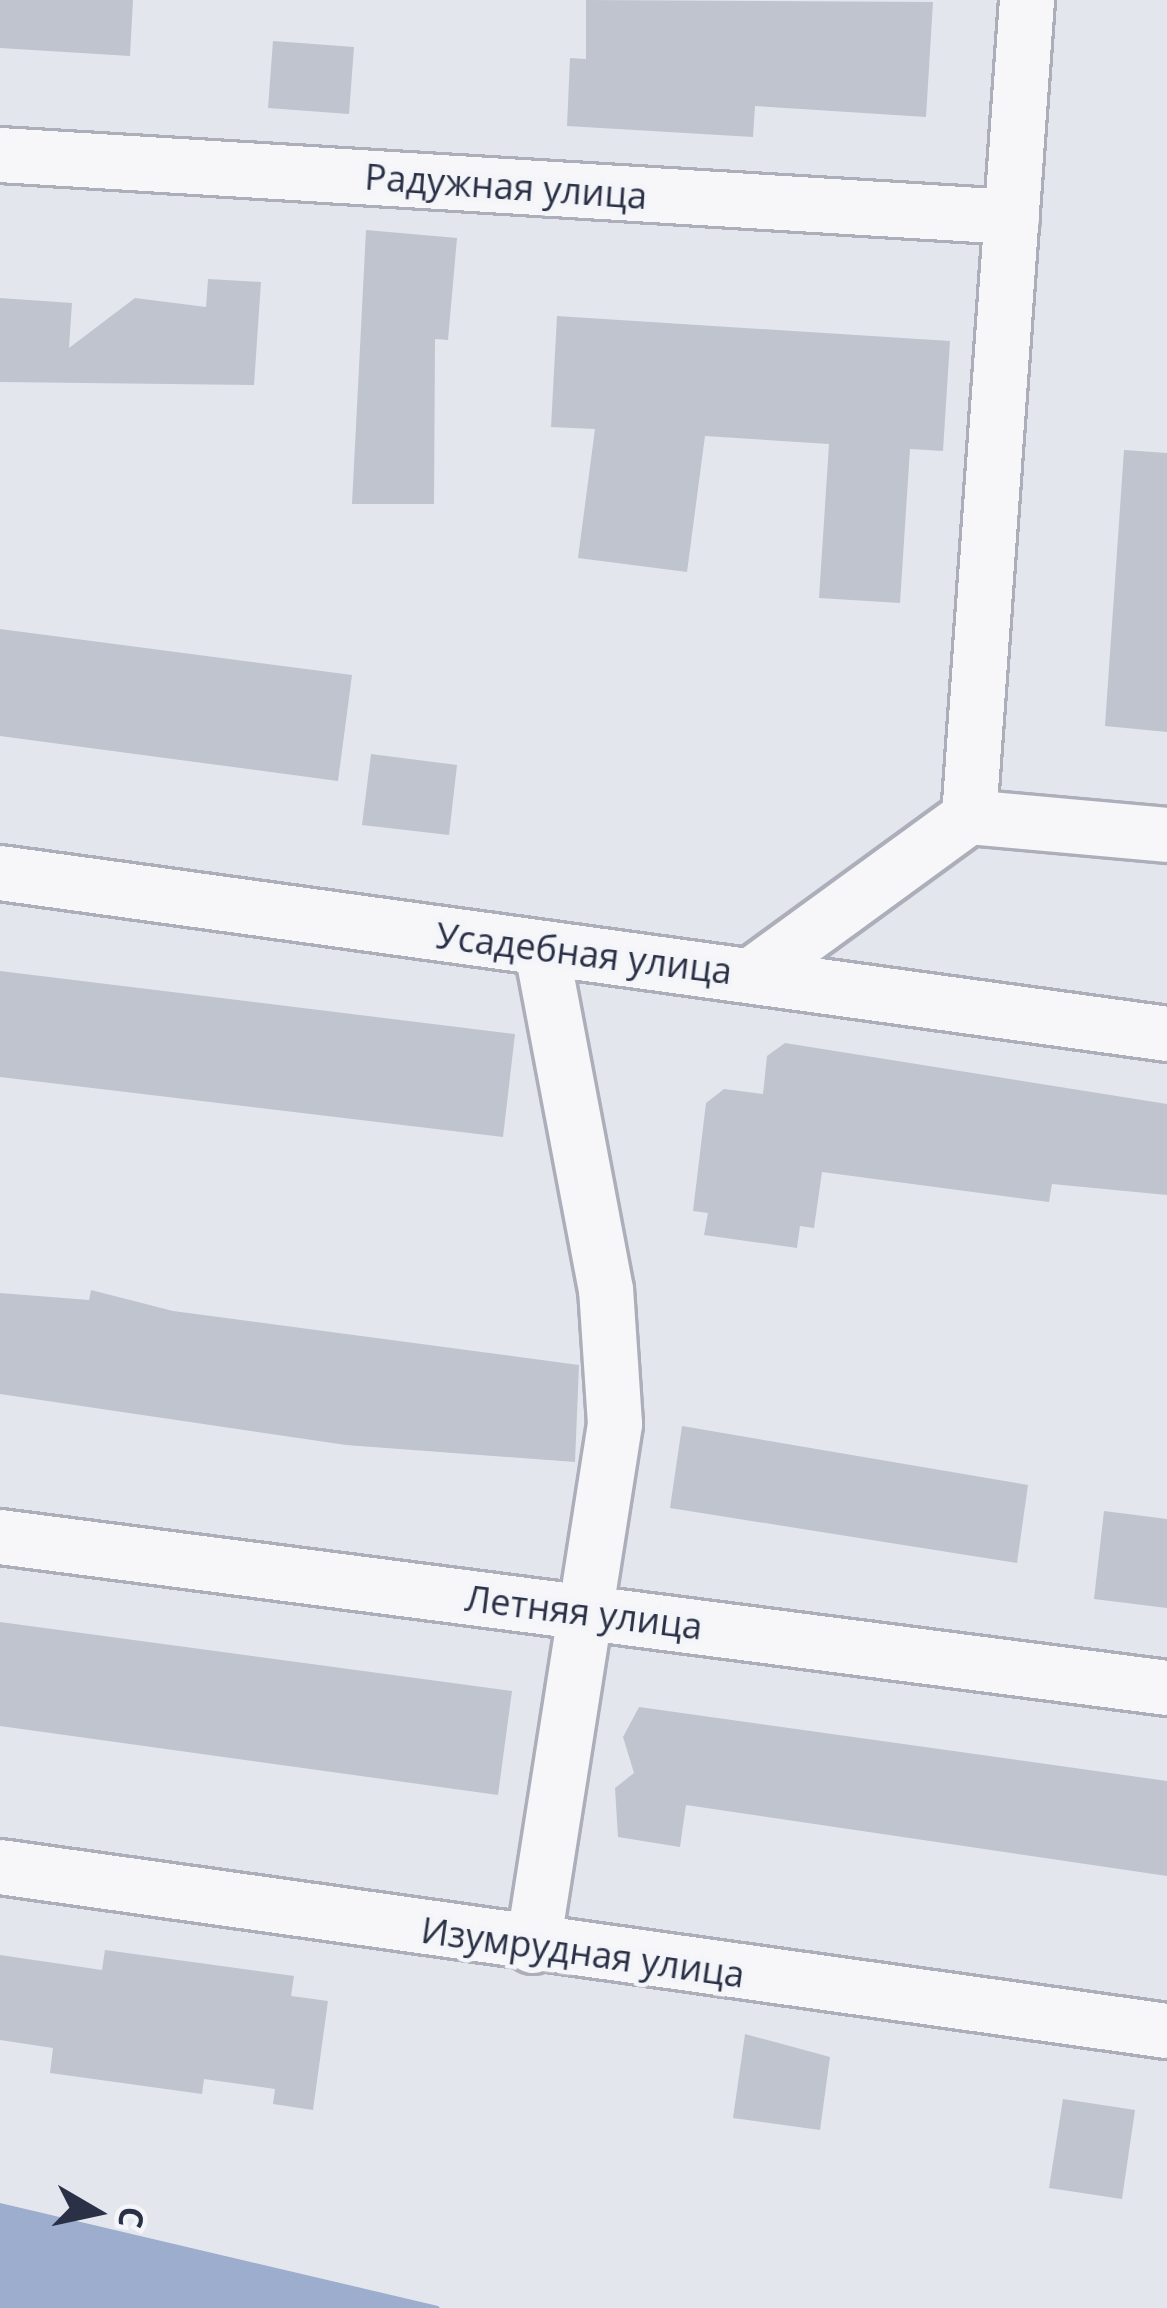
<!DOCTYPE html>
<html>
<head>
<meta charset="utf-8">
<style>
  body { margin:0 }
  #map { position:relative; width:1167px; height:2308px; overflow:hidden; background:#e3e6ec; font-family:"Open Sans",sans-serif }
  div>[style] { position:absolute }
  .water>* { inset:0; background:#9dadce }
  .building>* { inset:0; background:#c0c4cf }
  .roads { filter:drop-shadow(3px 0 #acafba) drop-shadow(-3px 0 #acafba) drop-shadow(0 3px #acafba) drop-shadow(0 -3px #acafba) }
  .minor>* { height:54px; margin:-27px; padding:0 27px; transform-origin:27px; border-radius:27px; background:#f7f7fa }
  span { translate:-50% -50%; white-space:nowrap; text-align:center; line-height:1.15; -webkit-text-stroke:9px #f4f5f9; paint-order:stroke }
  .street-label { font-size:36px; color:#2a3046 }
  .north { position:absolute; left:36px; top:2152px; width:120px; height:120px; -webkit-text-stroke:9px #f4f5f9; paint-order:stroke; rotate:99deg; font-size:33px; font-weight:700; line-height:48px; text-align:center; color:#2a3046 }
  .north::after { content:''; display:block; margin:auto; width:42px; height:54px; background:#2a3046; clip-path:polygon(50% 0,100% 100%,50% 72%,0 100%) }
</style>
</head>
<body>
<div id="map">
  <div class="water">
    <div style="clip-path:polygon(0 2203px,438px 2306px,440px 2308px,0 2308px)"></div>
  </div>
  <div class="building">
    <div style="clip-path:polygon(0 0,133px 0,130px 56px,0 48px)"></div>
    <div style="clip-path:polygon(586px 0,933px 2px,926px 117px,755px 106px,753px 137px,567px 126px,570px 58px,586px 59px)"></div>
    <div style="clip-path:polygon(273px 41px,354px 47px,349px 114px,268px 108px)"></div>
    <div style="clip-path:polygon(366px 230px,457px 238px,448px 340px,435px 339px,434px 504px,352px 504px)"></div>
    <div style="clip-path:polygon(208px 279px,261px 282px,254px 385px,0 382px,0 298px,72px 303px,69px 348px,135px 298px,206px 307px)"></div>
    <div style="clip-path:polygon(557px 316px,950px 341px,943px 451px,910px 449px,900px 603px,819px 598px,829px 444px,705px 436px,687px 572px,578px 558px,595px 429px,551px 427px)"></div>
    <div style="clip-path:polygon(1124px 450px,1167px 453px,1167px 732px,1105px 726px)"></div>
    <div style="clip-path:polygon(0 629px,352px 675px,338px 781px,0 736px)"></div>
    <div style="clip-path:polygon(371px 754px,457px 765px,449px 835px,362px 825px)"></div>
    <div style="clip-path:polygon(0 971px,515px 1034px,503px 1137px,0 1077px)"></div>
    <div style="clip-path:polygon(785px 1043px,1167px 1104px,1167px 1195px,1052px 1184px,1049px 1202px,822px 1172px,814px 1228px,800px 1226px,797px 1248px,704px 1235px,708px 1213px,693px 1211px,706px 1103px,724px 1089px,763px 1094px,767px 1056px)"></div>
    <div style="clip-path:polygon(91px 1290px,173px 1311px,579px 1365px,575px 1462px,346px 1445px,0 1394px,0 1293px,89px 1300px)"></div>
    <div style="clip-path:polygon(682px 1426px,1028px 1485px,1017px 1563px,670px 1508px)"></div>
    <div style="clip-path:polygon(1104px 1511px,1167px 1519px,1167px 1608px,1094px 1599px)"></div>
    <div style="clip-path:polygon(0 1622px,512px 1691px,498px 1795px,0 1726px)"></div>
    <div style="clip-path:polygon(639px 1707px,1167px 1781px,1167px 1876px,686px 1805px,680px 1847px,618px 1837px,615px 1788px,634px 1773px,623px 1737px)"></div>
    <div style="clip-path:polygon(105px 1950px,294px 1976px,291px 1996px,328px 2001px,313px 2110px,273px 2104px,275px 2089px,204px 2079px,202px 2094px,50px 2073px,53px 2048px,0 2040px,0 1955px,102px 1970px)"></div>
    <div style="clip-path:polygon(745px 2034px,830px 2057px,820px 2130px,733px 2118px)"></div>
    <div style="clip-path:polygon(1063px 2099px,1135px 2110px,1122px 2199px,1049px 2188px)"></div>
  </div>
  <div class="roads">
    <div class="minor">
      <div style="left:0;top:155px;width:1014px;rotate:3.51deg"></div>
      <div style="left:969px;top:817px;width:819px;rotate:-85.94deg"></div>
      <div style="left:0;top:873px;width:1178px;rotate:7.85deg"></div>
      <div style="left:755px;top:973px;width:265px;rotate:-36.1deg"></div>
      <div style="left:969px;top:817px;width:199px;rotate:5.2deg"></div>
      <div style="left:0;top:1537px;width:1177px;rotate:7.37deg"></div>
      <div style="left:0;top:1867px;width:1178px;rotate:8deg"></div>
      <div style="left:533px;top:1946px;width:528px;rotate:-81.07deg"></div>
      <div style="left:615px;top:1424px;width:134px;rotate:-93.8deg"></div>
      <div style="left:606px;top:1290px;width:344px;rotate:-100.7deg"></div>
    </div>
  </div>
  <div class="street-label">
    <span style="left:506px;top:186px;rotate:4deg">Радужная улица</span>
    <span style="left:584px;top:953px;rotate:7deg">Усадебная улица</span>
    <span style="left:584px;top:1612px;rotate:7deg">Летняя улица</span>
    <span style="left:583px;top:1952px;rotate:8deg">Изумрудная улица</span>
  </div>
  <div class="north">С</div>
</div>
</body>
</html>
